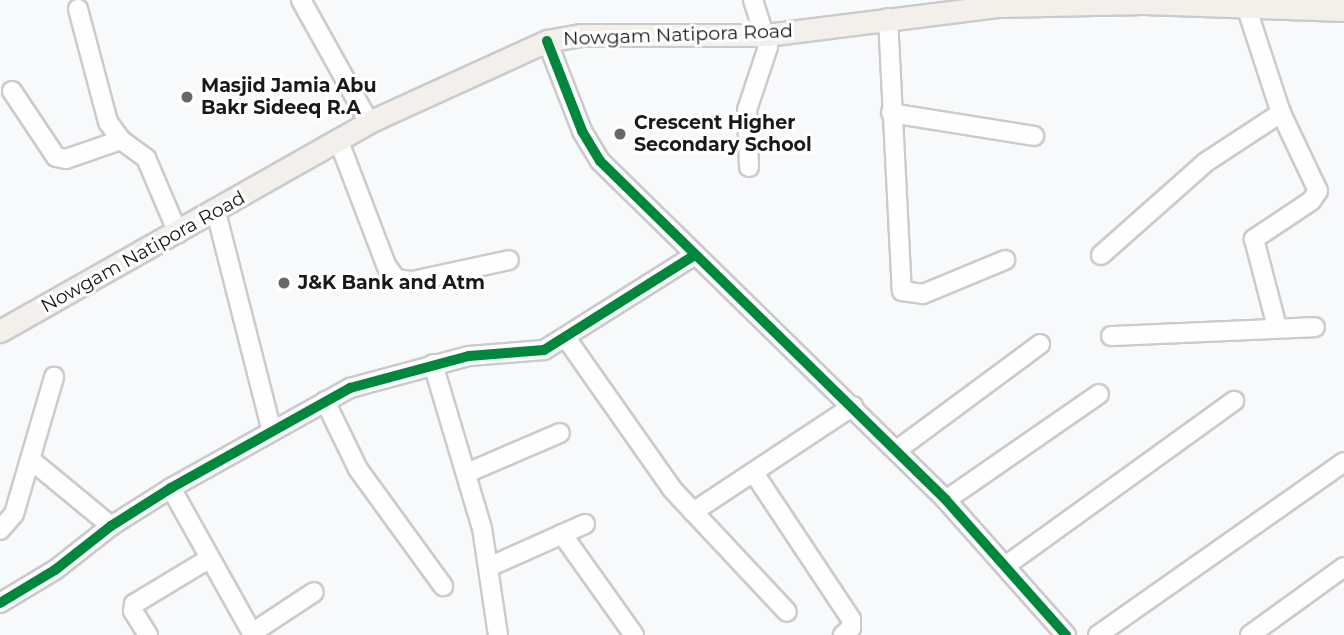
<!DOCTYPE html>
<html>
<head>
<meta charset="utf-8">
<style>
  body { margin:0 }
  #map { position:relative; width:1344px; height:635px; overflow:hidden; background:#f8f9fa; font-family:Montserrat,sans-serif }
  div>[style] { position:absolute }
  .roads { filter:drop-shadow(2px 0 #cacbcc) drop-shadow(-2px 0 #cacbcc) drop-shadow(0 2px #cacbcc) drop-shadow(0 -2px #cacbcc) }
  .minor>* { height:18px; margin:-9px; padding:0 9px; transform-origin:9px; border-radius:9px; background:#fefefe }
  .major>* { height:21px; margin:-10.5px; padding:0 10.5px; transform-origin:10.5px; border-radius:10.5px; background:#f3efea }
  .cycleway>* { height:10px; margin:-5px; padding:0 5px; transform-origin:5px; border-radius:5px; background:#00873e }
  .dots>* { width:19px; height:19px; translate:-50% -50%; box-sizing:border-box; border:4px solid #fff; border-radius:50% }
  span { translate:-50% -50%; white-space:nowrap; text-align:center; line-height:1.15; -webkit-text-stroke:6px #fff; paint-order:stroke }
  .street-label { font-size:19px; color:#19191a }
  .poi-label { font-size:19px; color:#19191a; font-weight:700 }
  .left { translate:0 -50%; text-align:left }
</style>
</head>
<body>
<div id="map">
  <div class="roads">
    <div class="minor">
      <div style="left:301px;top:0;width:140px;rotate:60.9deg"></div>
      <div style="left:1244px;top:0;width:119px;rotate:71.9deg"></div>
      <div style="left:1281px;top:113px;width:86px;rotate:64.6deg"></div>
      <div style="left:1318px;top:191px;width:12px;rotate:125deg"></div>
      <div style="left:1311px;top:201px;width:69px;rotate:146.3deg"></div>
      <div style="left:1254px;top:239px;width:91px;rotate:75.4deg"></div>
      <div style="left:78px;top:9px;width:117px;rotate:75.1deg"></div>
      <div style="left:108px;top:122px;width:22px;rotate:54deg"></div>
      <div style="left:121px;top:140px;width:31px;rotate:36deg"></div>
      <div style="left:146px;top:158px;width:82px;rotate:66.9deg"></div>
      <div style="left:888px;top:18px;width:273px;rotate:87.1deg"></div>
      <div style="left:902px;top:291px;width:21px;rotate:8deg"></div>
      <div style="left:923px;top:294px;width:89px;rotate:-22.5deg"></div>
      <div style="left:547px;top:41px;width:97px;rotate:68.7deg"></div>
      <div style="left:582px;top:131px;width:35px;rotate:59deg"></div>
      <div style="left:600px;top:161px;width:484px;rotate:44.4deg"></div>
      <div style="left:946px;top:500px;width:181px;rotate:48.4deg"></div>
      <div style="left:12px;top:91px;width:79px;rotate:56.3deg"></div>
      <div style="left:56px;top:157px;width:10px;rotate:11deg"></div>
      <div style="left:66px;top:159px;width:58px;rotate:-19.1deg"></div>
      <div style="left:891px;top:113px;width:145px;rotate:9.1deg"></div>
      <div style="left:338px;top:139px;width:135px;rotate:69.1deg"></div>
      <div style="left:386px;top:265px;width:17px;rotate:54deg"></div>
      <div style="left:396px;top:279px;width:17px;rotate:7deg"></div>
      <div style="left:413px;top:281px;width:98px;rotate:-12.3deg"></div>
      <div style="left:749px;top:167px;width:57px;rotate:-92deg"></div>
      <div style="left:747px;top:110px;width:66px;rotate:-71.6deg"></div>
      <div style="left:768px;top:47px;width:49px;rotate:-107.7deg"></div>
      <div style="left:216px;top:212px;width:226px;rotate:75.7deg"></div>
      <div style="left:1101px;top:255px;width:140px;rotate:-41.5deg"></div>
      <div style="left:1206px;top:162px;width:90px;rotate:-33.2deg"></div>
      <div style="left:1111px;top:336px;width:204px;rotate:-2.5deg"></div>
      <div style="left:566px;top:338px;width:184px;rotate:54.9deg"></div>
      <div style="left:672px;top:489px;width:168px;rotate:46.9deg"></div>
      <div style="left:433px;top:364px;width:171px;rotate:73.4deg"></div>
      <div style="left:482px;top:528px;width:108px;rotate:81.5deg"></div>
      <div style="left:325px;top:401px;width:76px;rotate:64.1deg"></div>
      <div style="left:358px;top:469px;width:145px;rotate:54deg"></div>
      <div style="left:897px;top:450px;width:178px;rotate:-36.5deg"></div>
      <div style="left:31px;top:460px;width:104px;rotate:39.5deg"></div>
      <div style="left:467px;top:473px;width:101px;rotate:-23.3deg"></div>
      <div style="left:754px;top:473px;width:175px;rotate:56.4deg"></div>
      <div style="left:851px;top:619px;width:9px;rotate:90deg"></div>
      <div style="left:851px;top:628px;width:11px;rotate:139deg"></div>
      <div style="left:171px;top:488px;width:168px;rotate:60.8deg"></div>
      <div style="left:946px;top:500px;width:186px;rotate:-34.7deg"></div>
      <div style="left:693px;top:512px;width:192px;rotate:-33.5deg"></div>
      <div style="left:0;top:530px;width:21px;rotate:-49deg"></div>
      <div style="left:14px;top:514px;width:143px;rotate:-73.7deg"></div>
      <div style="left:562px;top:534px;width:124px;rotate:54.5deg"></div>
      <div style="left:1008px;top:564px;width:279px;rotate:-35.8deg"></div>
      <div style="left:491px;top:566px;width:103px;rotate:-24.1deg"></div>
      <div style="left:0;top:603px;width:64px;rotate:-31deg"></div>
      <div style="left:55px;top:570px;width:71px;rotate:-38.2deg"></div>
      <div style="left:111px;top:526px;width:71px;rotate:-32.3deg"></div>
      <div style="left:171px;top:488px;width:205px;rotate:-29.2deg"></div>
      <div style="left:350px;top:388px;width:123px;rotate:-15.1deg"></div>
      <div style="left:469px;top:356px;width:75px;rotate:-4.6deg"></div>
      <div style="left:544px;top:350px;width:178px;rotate:-32.2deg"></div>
      <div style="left:252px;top:633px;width:74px;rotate:-33.5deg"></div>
      <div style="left:148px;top:635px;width:28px;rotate:-122deg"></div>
      <div style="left:133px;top:611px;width:7px;rotate:-82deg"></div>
      <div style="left:134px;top:604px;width:85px;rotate:-31.1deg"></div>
      <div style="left:1098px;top:635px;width:301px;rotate:-35.1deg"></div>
      <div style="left:1250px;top:635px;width:116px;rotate:-35.9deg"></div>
    </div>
    <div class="major">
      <div style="left:0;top:331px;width:424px;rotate:-29.5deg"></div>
      <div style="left:369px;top:122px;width:196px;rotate:-24.5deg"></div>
      <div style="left:547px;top:41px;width:35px;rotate:-10deg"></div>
      <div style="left:581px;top:35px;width:185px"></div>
      <div style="left:766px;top:35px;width:235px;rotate:-7.1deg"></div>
      <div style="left:999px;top:6px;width:145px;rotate:-1.2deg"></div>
      <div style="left:1144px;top:3px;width:200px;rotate:2deg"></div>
    </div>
  </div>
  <div class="cycleway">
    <div style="left:547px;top:41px;width:97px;rotate:68.7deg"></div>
    <div style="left:582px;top:131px;width:35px;rotate:59deg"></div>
    <div style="left:600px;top:161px;width:484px;rotate:44.4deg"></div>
    <div style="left:946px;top:500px;width:181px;rotate:48.4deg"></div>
    <div style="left:0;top:603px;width:64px;rotate:-31deg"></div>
    <div style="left:55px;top:570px;width:71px;rotate:-38.2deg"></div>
    <div style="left:111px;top:526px;width:71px;rotate:-32.3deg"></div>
    <div style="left:171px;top:488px;width:205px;rotate:-29.2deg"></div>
    <div style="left:350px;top:388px;width:123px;rotate:-15.1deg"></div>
    <div style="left:469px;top:356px;width:75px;rotate:-4.6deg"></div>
    <div style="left:544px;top:350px;width:178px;rotate:-32.2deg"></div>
  </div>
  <div class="dots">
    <div style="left:187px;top:97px;background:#676768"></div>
    <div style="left:620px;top:134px;background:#676768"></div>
    <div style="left:284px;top:283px;background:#676768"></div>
  </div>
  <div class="street-label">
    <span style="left:678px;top:35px;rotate:-2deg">Nowgam Natipora Road</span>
    <span style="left:143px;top:252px;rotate:-29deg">Nowgam Natipora Road</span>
  </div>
  <div class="poi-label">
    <span class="left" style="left:201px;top:97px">Masjid Jamia Abu<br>Bakr Sideeq R.A</span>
    <span class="left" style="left:634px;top:134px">Crescent Higher<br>Secondary School</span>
    <span class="left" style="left:298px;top:283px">J&amp;K Bank and Atm</span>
  </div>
</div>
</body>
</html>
